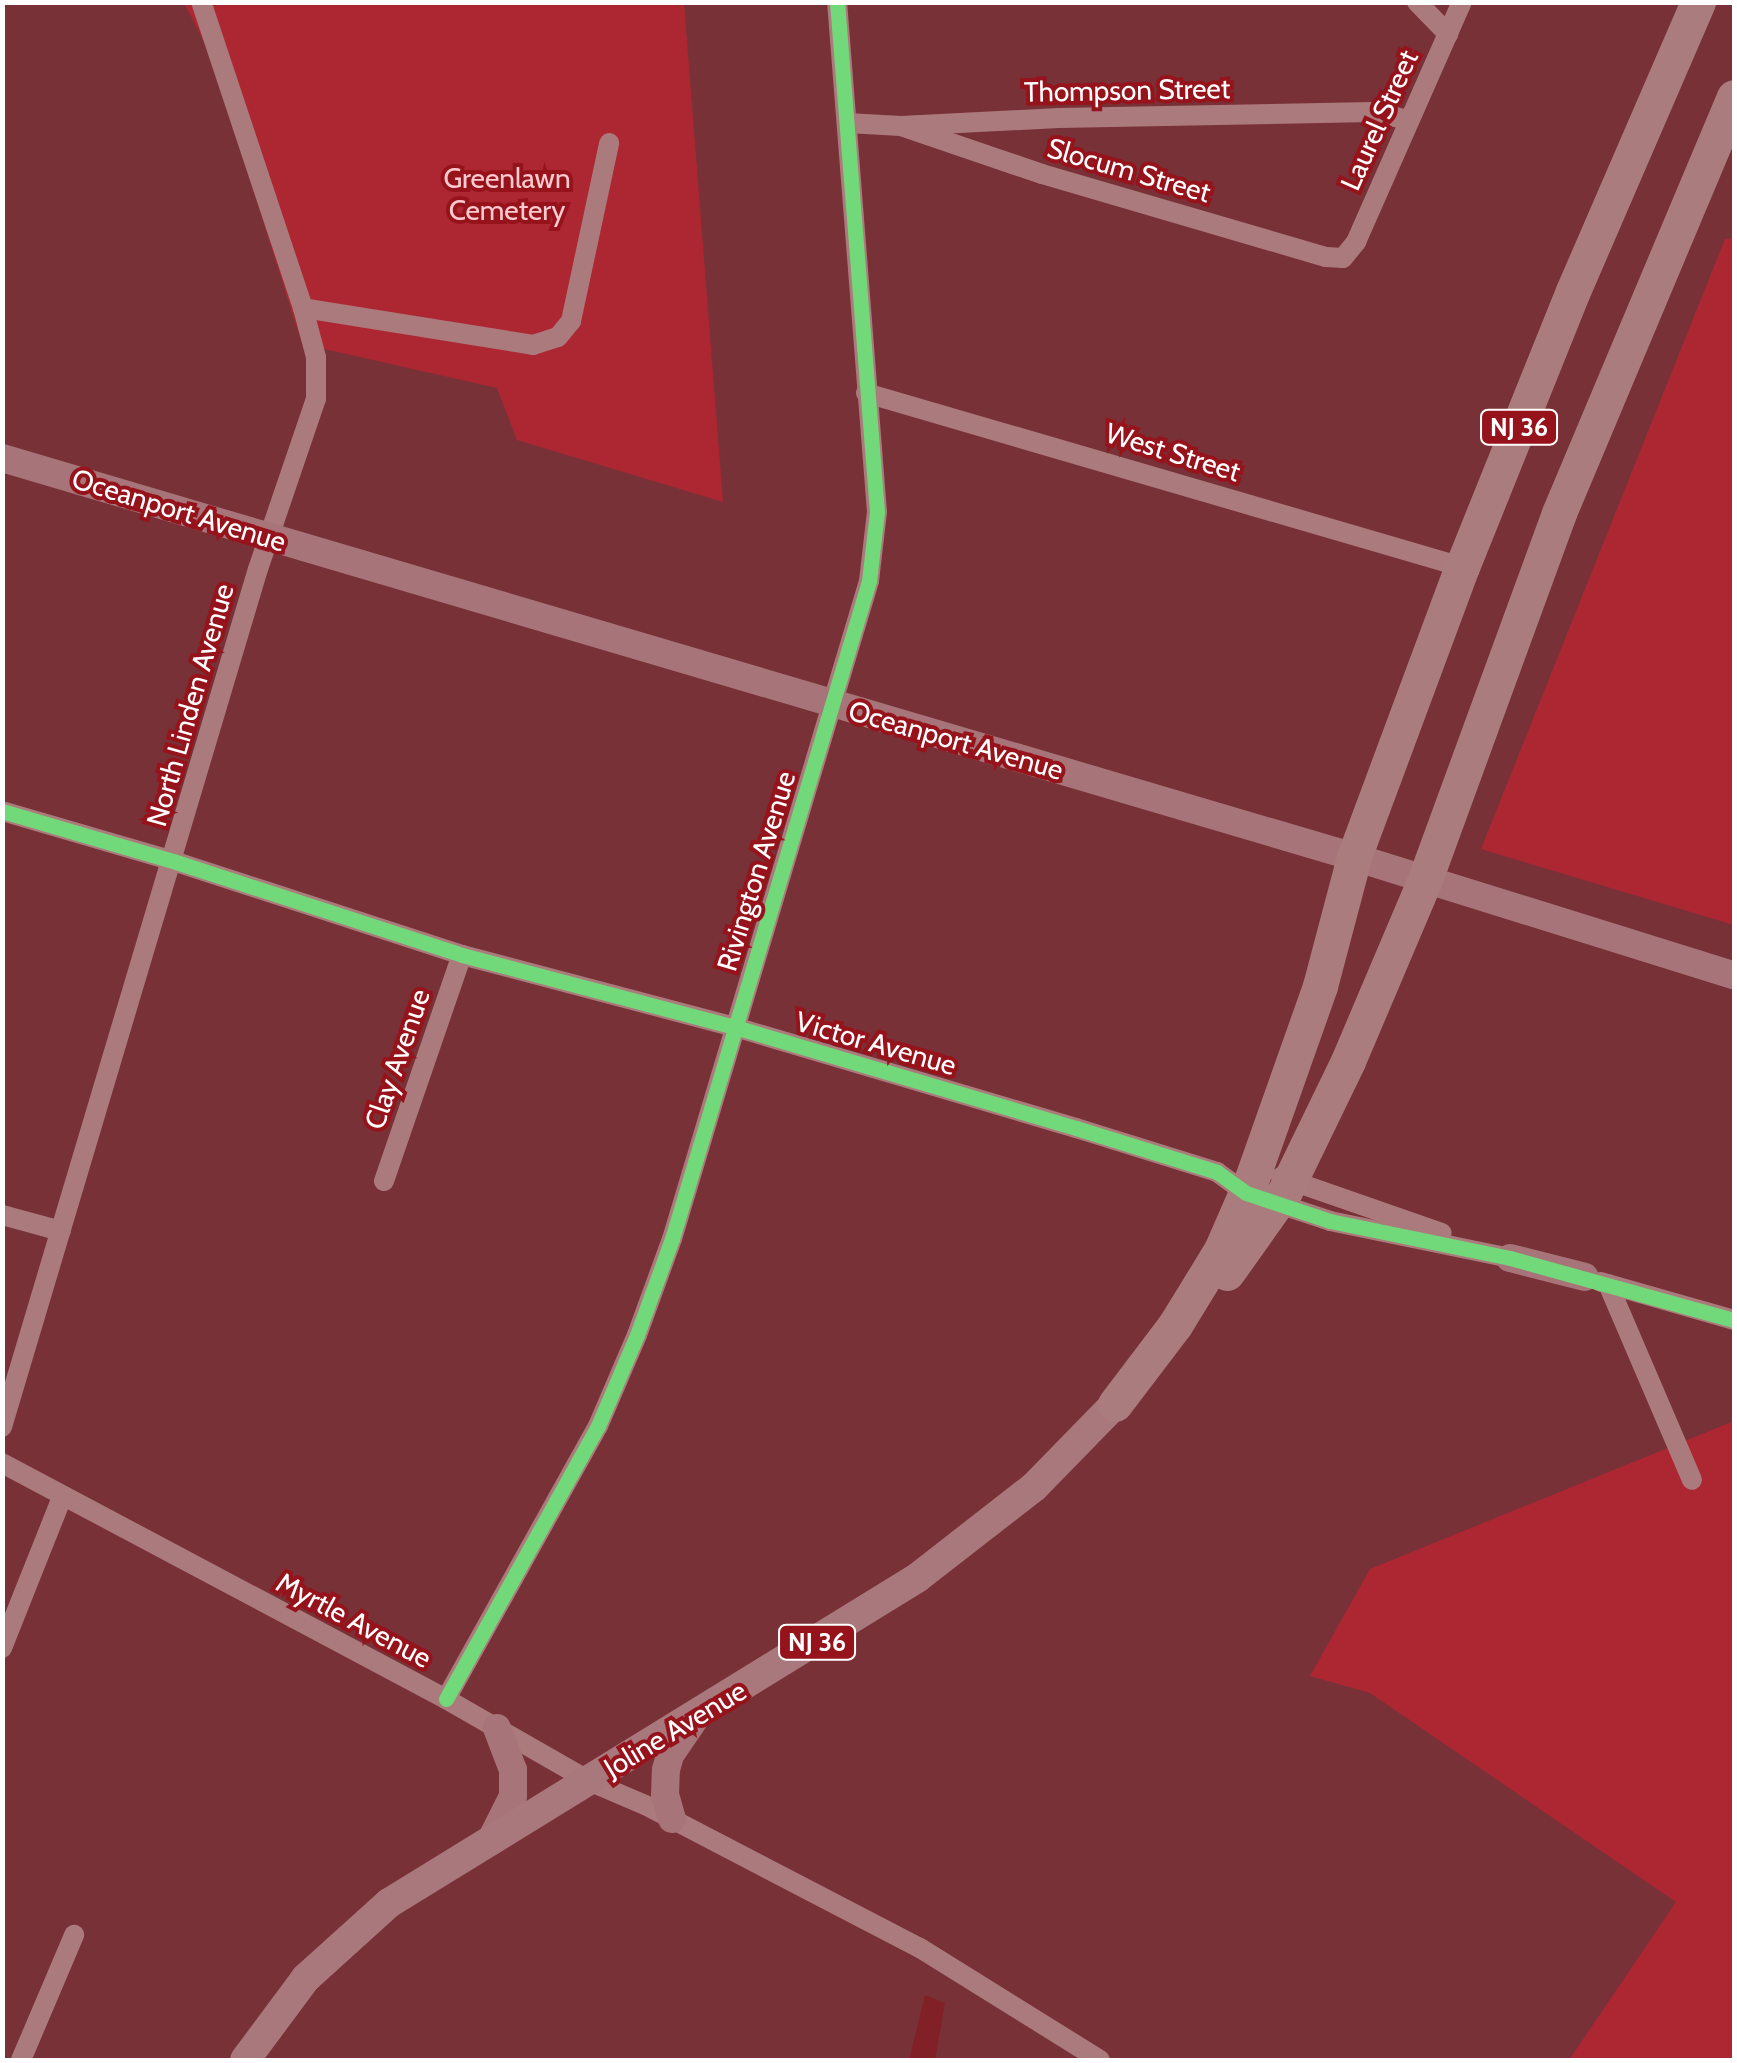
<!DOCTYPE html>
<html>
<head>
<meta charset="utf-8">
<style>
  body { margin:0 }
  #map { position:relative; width:1737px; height:2063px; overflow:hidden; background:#783136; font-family:Cabin,sans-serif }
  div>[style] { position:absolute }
  .green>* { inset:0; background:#ad2733 }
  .water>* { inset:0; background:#812127 }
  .street>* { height:20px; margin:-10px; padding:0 10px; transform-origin:10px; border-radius:10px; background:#ab7a7d }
  .secondary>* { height:28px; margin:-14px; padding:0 14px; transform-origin:14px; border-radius:14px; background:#a77579 }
  .primary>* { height:30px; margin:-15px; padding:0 15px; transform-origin:15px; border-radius:15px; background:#a9787d }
  .highway>* { height:35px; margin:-17.5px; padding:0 17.5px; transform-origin:17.5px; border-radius:17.5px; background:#aa7c7e }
  .cycleway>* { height:15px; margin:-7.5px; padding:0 7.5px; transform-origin:7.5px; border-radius:7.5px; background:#71d979 }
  span { translate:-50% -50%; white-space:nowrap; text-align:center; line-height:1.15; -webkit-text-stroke:8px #96131c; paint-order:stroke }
  .shield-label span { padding:2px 8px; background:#96131c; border:2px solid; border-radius:8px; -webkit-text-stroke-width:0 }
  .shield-label { font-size:25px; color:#fff; font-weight:700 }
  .street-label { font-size:28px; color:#fff }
  .park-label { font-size:28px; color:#fdcbcf }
  .frame { position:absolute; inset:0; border:5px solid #fff; pointer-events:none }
</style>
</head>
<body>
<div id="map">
  <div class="green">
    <div style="clip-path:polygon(184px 3px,684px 3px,723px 502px,517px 440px,497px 388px,302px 344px,210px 53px)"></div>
    <div style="clip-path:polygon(1734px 238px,1734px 925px,1481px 849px,1725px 239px)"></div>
    <div style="clip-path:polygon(1734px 1421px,1734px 2060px,1569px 2060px,1676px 1902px,1370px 1693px,1310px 1676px,1370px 1569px)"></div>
  </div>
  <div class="water">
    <div style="clip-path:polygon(925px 1995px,945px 2003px,935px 2060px,909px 2060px)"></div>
  </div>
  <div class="street">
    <div style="left:1417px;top:2px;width:45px;rotate:45.9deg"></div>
    <div style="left:847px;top:123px;width:54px;rotate:3.2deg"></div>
    <div style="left:901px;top:126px;width:158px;rotate:-2.9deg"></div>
    <div style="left:1059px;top:118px;width:314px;rotate:-1.1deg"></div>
    <div style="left:1373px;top:112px;width:36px;rotate:13deg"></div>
    <div style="left:901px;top:126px;width:149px;rotate:18.8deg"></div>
    <div style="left:1042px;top:174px;width:296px;rotate:16.3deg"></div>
    <div style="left:1326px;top:257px;width:17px;rotate:3deg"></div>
    <div style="left:1343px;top:258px;width:21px;rotate:-51deg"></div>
    <div style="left:1356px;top:242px;width:262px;rotate:-66.2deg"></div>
    <div style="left:303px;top:308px;width:233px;rotate:9.1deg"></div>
    <div style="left:533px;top:345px;width:26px;rotate:-18deg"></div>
    <div style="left:558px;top:337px;width:21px;rotate:-51deg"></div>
    <div style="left:571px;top:321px;width:182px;rotate:-77.9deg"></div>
    <div style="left:866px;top:393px;width:621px;rotate:16.27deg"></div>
    <div style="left:2px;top:811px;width:178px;rotate:16.3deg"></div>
    <div style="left:173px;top:861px;width:304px;rotate:18deg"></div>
    <div style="left:462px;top:955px;width:282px;rotate:14.8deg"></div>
    <div style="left:735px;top:1027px;width:356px;rotate:16.5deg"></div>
    <div style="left:1076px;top:1128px;width:148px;rotate:17.3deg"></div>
    <div style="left:1217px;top:1172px;width:36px;rotate:36deg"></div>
    <div style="left:1246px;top:1193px;width:89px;rotate:18.4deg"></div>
    <div style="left:1330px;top:1221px;width:184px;rotate:11.6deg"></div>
    <div style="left:1281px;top:1177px;width:170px;rotate:19.2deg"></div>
    <div style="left:384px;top:1181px;width:239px;rotate:-71deg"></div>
    <div style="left:2px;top:1215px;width:61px;rotate:15.2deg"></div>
    <div style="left:1601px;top:1282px;width:138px;rotate:15.9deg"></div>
    <div style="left:1608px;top:1284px;width:213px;rotate:66.8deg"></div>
    <div style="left:2px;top:1427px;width:895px;rotate:-73.39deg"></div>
    <div style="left:258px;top:569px;width:180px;rotate:-71.2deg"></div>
    <div style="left:316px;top:399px;width:42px;rotate:-90deg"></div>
    <div style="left:316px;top:357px;width:51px;rotate:-104.9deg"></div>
    <div style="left:303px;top:308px;width:323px;rotate:-108.4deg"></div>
    <div style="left:2px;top:1463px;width:503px;rotate:27.99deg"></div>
    <div style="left:446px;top:1699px;width:165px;rotate:29.8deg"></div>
    <div style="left:589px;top:1781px;width:61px;rotate:23.2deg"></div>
    <div style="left:645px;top:1805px;width:310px;rotate:27.5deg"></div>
    <div style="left:920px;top:1948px;width:212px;rotate:31.9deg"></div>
    <div style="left:2px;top:1648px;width:162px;rotate:-68.3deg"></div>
    <div style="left:446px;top:1699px;width:312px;rotate:-60.9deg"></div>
    <div style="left:598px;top:1426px;width:99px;rotate:-66.8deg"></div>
    <div style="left:637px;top:1335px;width:102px;rotate:-70deg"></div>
    <div style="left:672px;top:1239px;width:687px;rotate:-73.33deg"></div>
    <div style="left:869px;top:581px;width:69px;rotate:-83.4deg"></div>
    <div style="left:877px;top:512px;width:512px;rotate:-94.48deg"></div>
    <div style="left:21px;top:2060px;width:136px;rotate:-67deg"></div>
  </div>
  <div class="secondary">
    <div style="left:2px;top:458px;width:1410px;rotate:16.44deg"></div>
    <div style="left:1354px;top:857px;width:398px;rotate:17.3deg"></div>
    <div style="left:1510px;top:1258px;width:77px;rotate:14.2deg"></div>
    <div style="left:672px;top:1819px;width:25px;rotate:-106deg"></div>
    <div style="left:665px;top:1795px;width:25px;rotate:-88deg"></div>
    <div style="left:666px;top:1770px;width:16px;rotate:-75deg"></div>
    <div style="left:670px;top:1755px;width:46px;rotate:-55.6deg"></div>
    <div style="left:490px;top:1842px;width:51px;rotate:-63.4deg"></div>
    <div style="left:513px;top:1796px;width:26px;rotate:-90deg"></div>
    <div style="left:513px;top:1770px;width:45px;rotate:-110.9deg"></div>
  </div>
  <div class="primary">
    <div style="left:245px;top:2060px;width:102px;rotate:-53.4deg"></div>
    <div style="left:306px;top:1978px;width:112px;rotate:-42.1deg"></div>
    <div style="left:389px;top:1903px;width:620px;rotate:-31.61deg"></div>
    <div style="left:917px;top:1578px;width:148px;rotate:-37.9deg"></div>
    <div style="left:1034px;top:1487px;width:116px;rotate:-45.7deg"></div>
  </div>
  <div class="highway">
    <div style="left:1227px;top:1273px;width:100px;rotate:-54.7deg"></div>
    <div style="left:1285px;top:1191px;width:144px;rotate:-64.1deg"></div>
    <div style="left:1348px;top:1061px;width:194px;rotate:-67deg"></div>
    <div style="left:1424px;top:882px;width:393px;rotate:-69.9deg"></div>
    <div style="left:1559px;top:513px;width:451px;rotate:-67.2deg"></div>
    <div style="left:1115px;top:1404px;width:99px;rotate:-52.8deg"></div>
    <div style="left:1175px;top:1325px;width:88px;rotate:-58.5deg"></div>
    <div style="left:1221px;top:1250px;width:75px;rotate:-66.5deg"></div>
    <div style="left:1251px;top:1181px;width:207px;rotate:-70.5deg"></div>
    <div style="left:1320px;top:986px;width:133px;rotate:-75.2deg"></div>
    <div style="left:1354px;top:857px;width:309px;rotate:-69.6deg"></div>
    <div style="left:1462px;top:567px;width:297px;rotate:-68.1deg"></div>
    <div style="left:1573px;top:291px;width:315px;rotate:-66.6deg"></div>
  </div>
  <div class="cycleway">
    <div style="left:2px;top:811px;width:178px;rotate:16.3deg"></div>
    <div style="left:173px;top:861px;width:304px;rotate:18deg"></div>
    <div style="left:462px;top:955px;width:282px;rotate:14.8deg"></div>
    <div style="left:735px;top:1027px;width:356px;rotate:16.5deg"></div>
    <div style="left:1076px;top:1128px;width:148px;rotate:17.3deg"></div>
    <div style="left:1217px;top:1172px;width:36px;rotate:36deg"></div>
    <div style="left:1246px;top:1193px;width:89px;rotate:18.4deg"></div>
    <div style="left:1330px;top:1221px;width:184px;rotate:11.6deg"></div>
    <div style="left:1510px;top:1258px;width:232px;rotate:15.5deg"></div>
    <div style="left:446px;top:1699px;width:312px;rotate:-60.9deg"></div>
    <div style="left:598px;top:1426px;width:99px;rotate:-66.8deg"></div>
    <div style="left:637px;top:1335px;width:102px;rotate:-70deg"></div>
    <div style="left:672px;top:1239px;width:687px;rotate:-73.33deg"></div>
    <div style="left:869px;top:581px;width:69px;rotate:-83.4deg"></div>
    <div style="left:877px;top:512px;width:512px;rotate:-94.48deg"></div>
  </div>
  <div class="shield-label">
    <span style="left:1519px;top:427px">NJ 36</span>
    <span style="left:817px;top:1642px">NJ 36</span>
  </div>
  <div class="street-label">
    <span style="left:1127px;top:90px;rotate:-1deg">Thompson Street</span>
    <span style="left:1379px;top:120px;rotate:-66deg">Laurel Street</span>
    <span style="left:1129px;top:170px;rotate:16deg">Slocum Street</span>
    <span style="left:1173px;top:452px;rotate:17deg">West Street</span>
    <span style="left:179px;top:510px;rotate:17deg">Oceanport Avenue</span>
    <span style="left:190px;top:705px;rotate:-74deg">North Linden Avenue</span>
    <span style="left:956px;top:740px;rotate:16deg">Oceanport Avenue</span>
    <span style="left:756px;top:871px;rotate:-73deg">Rivington Avenue</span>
    <span style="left:876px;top:1043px;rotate:16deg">Victor Avenue</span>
    <span style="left:397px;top:1059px;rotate:-71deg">Clay Avenue</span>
    <span style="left:354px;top:1620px;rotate:28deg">Myrtle Avenue</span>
    <span style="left:675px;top:1729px;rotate:-31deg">Joline Avenue</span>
  </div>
  <div class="park-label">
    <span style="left:507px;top:194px">Greenlawn<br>Cemetery</span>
  </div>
  <div class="frame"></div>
</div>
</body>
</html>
